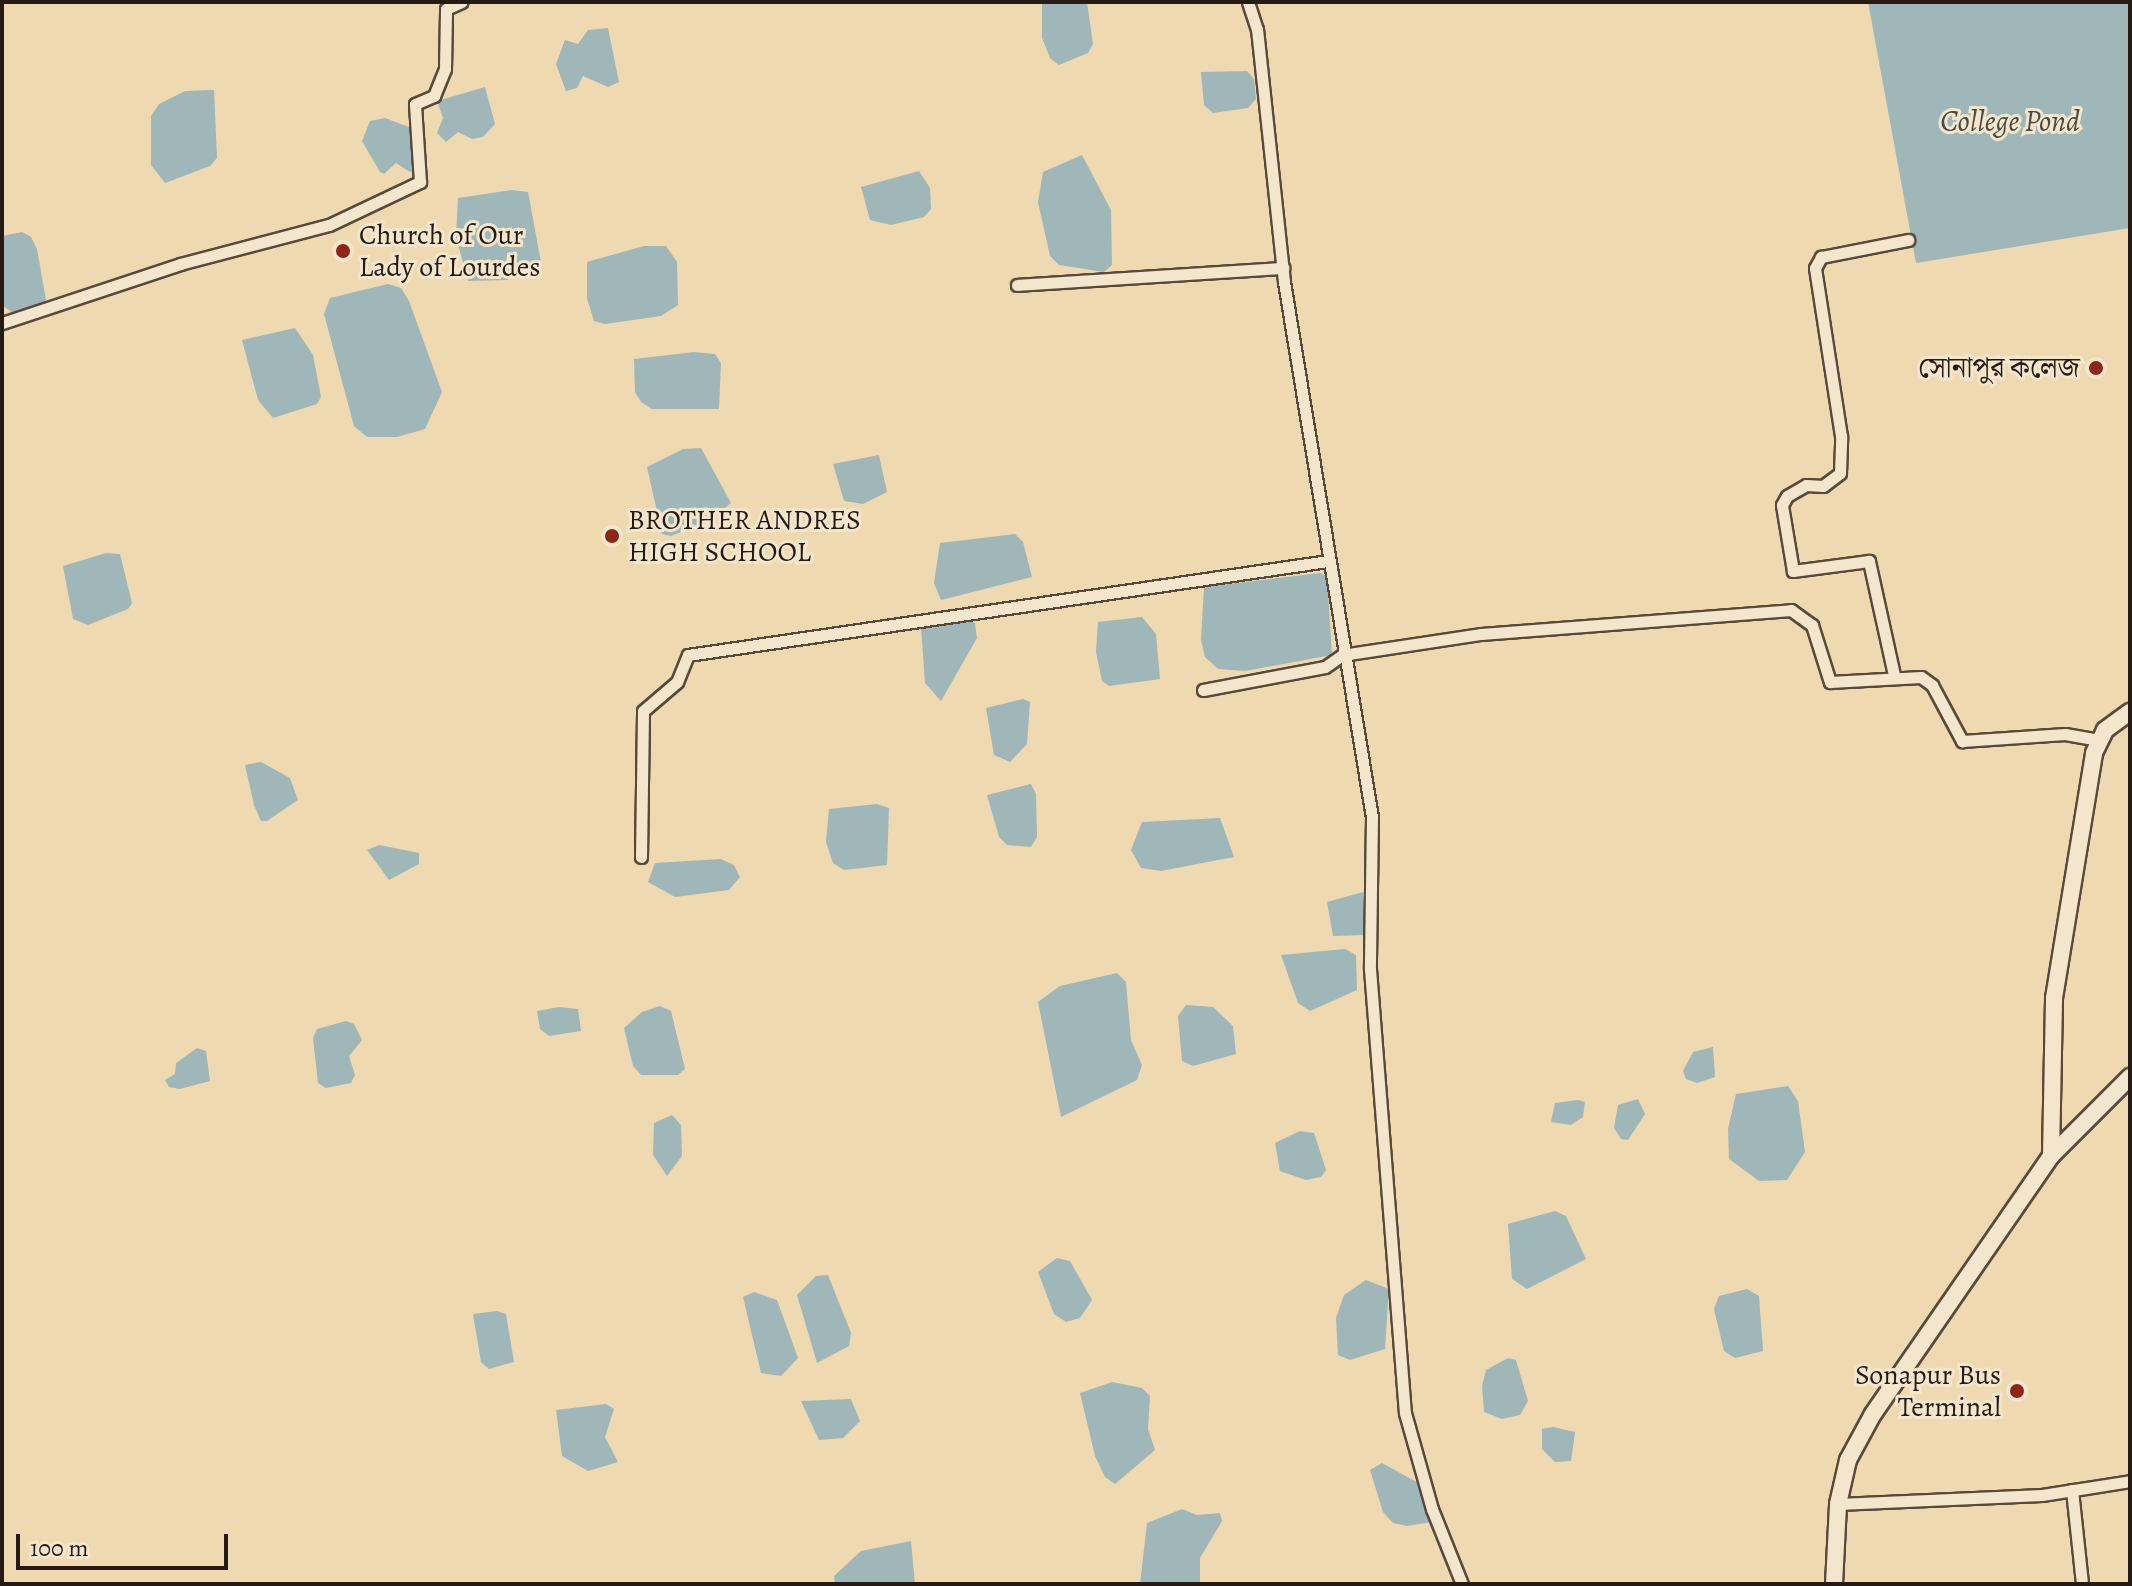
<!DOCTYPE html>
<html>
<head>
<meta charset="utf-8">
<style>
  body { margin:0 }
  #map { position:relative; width:2132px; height:1586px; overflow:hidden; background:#eed9b0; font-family:Alegreya,"Noto Serif Bengali",serif }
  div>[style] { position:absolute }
  .water>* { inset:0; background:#9fb7b8 }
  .roads { filter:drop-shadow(2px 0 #574a3b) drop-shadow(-2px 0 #574a3b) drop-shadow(0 2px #574a3b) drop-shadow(0 -2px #574a3b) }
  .minor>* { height:11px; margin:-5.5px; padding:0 5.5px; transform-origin:5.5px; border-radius:5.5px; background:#f4e6cc }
  .secondary>* { height:16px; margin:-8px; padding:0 8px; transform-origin:8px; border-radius:8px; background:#f4e6cc }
  .dots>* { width:22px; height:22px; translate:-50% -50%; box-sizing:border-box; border:4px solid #f4e6cc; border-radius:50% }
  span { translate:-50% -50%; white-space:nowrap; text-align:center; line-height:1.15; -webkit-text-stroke:6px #f4e6cc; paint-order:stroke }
  .poi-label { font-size:28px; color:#251b14 }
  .left { translate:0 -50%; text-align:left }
  .right { translate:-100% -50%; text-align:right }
  .water-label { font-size:30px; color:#4a4a45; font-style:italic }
  .frame { position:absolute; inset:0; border:4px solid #251b14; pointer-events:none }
  .scale { position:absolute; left:16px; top:1534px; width:212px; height:36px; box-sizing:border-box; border:4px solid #251b14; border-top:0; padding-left:10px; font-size:24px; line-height:28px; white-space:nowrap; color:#251b14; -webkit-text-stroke:6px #f4e6cc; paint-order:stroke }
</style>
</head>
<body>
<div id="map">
  <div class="water">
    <div style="clip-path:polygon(1042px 2px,1087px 2px,1093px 44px,1088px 53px,1059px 65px,1050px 58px,1042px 38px)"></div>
    <div style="clip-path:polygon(1868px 2px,2130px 2px,2130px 228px,1916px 263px)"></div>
    <div style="clip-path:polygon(608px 28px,619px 82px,608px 87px,583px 76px,577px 88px,566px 91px,556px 64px,565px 40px,578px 44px,588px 30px)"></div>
    <div style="clip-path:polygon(1247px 71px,1254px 79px,1256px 99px,1248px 108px,1213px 113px,1204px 105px,1201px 72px)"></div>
    <div style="clip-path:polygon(485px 87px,495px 124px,483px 137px,472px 139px,458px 132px,446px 142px,437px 133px,443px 118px,437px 101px)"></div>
    <div style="clip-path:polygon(214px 90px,217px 158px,210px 166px,165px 183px,151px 165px,151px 116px,159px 104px,185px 91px)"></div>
    <div style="clip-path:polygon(385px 118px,414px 129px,421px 167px,410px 172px,396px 163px,384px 174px,380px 172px,362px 141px,370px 121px)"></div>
    <div style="clip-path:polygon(1082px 155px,1111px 210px,1112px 265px,1104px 272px,1059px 265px,1050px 256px,1038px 202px,1043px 172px)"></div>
    <div style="clip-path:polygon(919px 171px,930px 188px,931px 209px,924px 217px,891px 225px,870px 220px,861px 187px)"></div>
    <div style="clip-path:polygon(512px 190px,528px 192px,541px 262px,507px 280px,468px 281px,456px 237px,458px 198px)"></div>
    <div style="clip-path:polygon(22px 232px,31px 237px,37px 249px,46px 300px,39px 310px,18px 317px,2px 305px,2px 236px)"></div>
    <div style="clip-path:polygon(644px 246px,666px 246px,677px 262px,678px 305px,661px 316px,605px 324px,594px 321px,587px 298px,587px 262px)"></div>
    <div style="clip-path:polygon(388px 284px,401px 288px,409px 301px,442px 392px,425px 429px,397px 437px,367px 437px,354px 426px,324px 314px,330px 298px)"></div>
    <div style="clip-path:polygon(295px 328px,313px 355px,321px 397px,317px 404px,273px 418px,258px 400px,242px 340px)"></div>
    <div style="clip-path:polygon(694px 352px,715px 354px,721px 363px,719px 409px,652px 409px,641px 402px,635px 392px,634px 359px)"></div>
    <div style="clip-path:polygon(701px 448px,731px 503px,709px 521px,671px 536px,662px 534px,647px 467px,683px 449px)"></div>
    <div style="clip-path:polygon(879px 455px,887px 492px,863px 504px,844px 501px,833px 464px)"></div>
    <div style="clip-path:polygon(1015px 534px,1023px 542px,1032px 577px,941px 600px,934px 583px,940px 543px)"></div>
    <div style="clip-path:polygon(106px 553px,120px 554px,132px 603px,128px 609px,88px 625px,73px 619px,63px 566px)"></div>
    <div style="clip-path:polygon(1320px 573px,1327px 576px,1332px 655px,1245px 671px,1218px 669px,1205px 657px,1201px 640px,1204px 587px)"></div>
    <div style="clip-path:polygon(1142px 617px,1156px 634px,1160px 679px,1109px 686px,1102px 681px,1096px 652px,1098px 622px)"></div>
    <div style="clip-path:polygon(968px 618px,975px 623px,977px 638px,941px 701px,925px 683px,921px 627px)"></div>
    <div style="clip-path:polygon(1023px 699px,1030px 702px,1027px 744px,1010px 762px,994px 755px,986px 708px)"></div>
    <div style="clip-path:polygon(261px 762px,290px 778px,298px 800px,267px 821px,261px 821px,254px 805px,245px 765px)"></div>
    <div style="clip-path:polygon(1031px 784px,1036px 794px,1037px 837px,1031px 847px,1007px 845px,999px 837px,987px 795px)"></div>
    <div style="clip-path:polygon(877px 804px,889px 808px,887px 865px,844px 870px,833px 863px,826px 842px,829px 809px)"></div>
    <div style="clip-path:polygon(1220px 818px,1234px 857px,1161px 871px,1141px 868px,1131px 850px,1142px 822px)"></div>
    <div style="clip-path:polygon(379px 845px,419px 853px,419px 864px,389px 880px,367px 850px)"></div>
    <div style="clip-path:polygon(721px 859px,734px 865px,740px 877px,729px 890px,675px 897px,648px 882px,655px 863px)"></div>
    <div style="clip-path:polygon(1363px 892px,1365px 935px,1333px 936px,1327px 902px)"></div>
    <div style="clip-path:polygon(1345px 949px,1356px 955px,1357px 990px,1310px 1011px,1298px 1003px,1281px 955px)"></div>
    <div style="clip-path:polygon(1117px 973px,1126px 982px,1131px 1040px,1142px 1065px,1137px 1080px,1061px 1117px,1038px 1002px,1060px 986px)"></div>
    <div style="clip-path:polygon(1186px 1005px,1213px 1007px,1233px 1026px,1236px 1054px,1193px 1066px,1182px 1061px,1178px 1016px)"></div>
    <div style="clip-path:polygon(660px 1006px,671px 1011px,685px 1069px,678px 1075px,641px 1075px,633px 1066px,624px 1028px,642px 1012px)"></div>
    <div style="clip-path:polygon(559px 1007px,578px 1009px,581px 1031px,549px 1036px,540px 1029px,537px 1011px)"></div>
    <div style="clip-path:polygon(346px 1021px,354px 1024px,362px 1040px,349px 1056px,355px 1075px,351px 1083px,326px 1088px,318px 1083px,313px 1038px,317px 1029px)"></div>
    <div style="clip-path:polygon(1713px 1047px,1715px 1077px,1697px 1083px,1686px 1079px,1683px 1071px,1693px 1052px)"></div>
    <div style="clip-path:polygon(197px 1048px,206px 1051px,210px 1081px,180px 1089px,169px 1087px,165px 1080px,175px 1074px,176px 1063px)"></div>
    <div style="clip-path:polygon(1788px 1086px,1798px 1101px,1805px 1152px,1787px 1180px,1759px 1181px,1729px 1159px,1728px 1129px,1736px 1094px)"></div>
    <div style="clip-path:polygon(1638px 1099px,1645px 1114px,1628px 1140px,1621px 1139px,1614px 1128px,1618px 1105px)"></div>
    <div style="clip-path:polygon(1578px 1100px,1585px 1102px,1583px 1117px,1571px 1125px,1551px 1122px,1555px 1103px)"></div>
    <div style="clip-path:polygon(672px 1115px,681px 1125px,682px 1156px,667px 1176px,653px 1155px,654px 1123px)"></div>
    <div style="clip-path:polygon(1300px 1131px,1314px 1133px,1326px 1170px,1321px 1177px,1306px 1180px,1280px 1171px,1275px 1143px)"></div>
    <div style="clip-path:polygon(1555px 1211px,1566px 1216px,1586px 1259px,1527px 1289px,1512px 1279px,1508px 1224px)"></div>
    <div style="clip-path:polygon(1057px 1258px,1070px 1261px,1092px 1300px,1080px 1318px,1066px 1322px,1054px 1314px,1038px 1272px)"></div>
    <div style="clip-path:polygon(828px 1275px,851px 1333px,849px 1346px,817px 1363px,797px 1295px,816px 1276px)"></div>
    <div style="clip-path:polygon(1366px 1280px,1389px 1289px,1385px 1349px,1350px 1360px,1338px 1355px,1336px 1318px,1344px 1295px)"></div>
    <div style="clip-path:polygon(1747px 1289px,1759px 1296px,1763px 1351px,1735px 1358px,1724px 1351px,1714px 1309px,1719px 1296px)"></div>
    <div style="clip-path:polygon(754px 1292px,777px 1300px,798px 1358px,781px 1376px,761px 1373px,743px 1297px)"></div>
    <div style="clip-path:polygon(497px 1311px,506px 1314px,514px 1362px,489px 1369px,481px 1362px,473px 1314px)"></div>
    <div style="clip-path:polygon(1508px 1358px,1516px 1360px,1528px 1401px,1520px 1415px,1502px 1419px,1484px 1412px,1482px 1386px,1486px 1370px)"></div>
    <div style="clip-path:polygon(1112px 1382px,1142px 1388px,1150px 1396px,1148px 1429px,1155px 1450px,1115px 1484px,1105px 1477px,1095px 1456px,1080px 1393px)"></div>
    <div style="clip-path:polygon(851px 1399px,860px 1421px,843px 1438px,819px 1440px,801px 1401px)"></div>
    <div style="clip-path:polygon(606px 1404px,614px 1409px,605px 1437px,618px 1462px,588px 1471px,562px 1456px,556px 1410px)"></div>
    <div style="clip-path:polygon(1553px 1427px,1575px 1432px,1571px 1461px,1555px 1462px,1542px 1449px,1542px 1429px)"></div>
    <div style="clip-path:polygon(1382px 1463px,1424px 1486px,1432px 1522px,1407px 1526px,1393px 1523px,1383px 1512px,1370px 1470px)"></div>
    <div style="clip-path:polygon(1182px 1509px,1197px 1515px,1220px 1513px,1222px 1521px,1200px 1558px,1200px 1584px,1140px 1584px,1147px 1523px)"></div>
    <div style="clip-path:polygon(911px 1541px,915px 1584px,835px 1584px,834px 1576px,861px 1551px)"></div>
  </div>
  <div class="roads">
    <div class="minor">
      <div style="left:1248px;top:2px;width:28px;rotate:72deg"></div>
      <div style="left:1257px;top:29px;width:254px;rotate:83.9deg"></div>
      <div style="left:1284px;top:282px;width:542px;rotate:80.66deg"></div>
      <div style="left:1372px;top:817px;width:152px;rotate:90.8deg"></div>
      <div style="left:1370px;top:969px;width:445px;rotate:85.5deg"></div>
      <div style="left:1405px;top:1413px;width:100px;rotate:74.3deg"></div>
      <div style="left:1432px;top:1509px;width:81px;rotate:68.2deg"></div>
      <div style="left:1017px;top:285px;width:267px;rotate:-3.7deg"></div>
      <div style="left:2px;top:323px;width:188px;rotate:-18.3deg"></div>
      <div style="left:180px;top:264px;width:154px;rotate:-14.7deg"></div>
      <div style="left:329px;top:225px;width:101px;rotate:-25.3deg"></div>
      <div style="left:420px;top:182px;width:78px;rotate:-93.7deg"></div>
      <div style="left:415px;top:104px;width:21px;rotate:-23deg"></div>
      <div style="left:434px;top:96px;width:29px;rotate:-68deg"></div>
      <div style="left:445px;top:69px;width:60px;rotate:-89deg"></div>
      <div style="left:446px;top:9px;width:17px;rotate:-24deg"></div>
      <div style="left:1894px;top:675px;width:117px;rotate:-102.4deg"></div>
      <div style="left:1869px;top:561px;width:77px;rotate:172.5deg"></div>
      <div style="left:1793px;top:571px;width:67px;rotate:-99.5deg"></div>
      <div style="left:1782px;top:505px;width:10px;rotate:-61deg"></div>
      <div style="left:1787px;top:496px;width:22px;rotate:-30deg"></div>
      <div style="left:1806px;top:485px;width:17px;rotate:3deg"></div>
      <div style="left:1823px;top:486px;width:21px;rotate:-37deg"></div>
      <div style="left:1840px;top:473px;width:37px;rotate:-88deg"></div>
      <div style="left:1841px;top:436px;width:170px;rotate:-98.8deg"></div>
      <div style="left:1815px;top:268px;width:13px;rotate:-61deg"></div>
      <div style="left:1821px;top:257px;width:89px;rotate:-11.1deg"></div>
      <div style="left:1203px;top:690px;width:124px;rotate:-10.7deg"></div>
      <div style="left:1325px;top:667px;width:21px;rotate:-35deg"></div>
      <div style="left:1342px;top:655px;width:141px;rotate:-8.6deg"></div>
      <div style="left:1481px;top:634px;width:311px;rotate:-4.4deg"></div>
      <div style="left:1791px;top:610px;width:26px;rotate:36deg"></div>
      <div style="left:1812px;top:625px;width:60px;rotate:72.5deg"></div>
      <div style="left:1830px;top:682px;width:91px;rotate:-3.1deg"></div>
      <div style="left:1921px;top:677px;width:14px;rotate:36deg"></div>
      <div style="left:1932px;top:685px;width:64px;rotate:61.8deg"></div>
      <div style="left:1962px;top:741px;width:103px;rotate:-3.9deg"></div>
      <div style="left:2065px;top:734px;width:36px;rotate:10deg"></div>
      <div style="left:641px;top:857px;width:146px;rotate:-89.2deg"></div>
      <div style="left:643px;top:711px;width:45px;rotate:-40.5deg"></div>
      <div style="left:677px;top:682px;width:29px;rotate:-68deg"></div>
      <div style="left:688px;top:655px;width:647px;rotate:-8.36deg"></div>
      <div style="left:2072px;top:1490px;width:95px;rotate:83.9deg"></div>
      <div style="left:1838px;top:1504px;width:204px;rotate:-2.5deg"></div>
      <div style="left:2042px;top:1495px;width:89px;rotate:-9deg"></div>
    </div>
    <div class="secondary">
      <div style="left:2051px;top:1156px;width:158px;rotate:-88.9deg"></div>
      <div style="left:2054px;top:998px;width:248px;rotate:-80.7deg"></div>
      <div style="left:2094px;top:753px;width:25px;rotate:-64deg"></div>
      <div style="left:2105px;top:730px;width:31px;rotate:-36deg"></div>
      <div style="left:1834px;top:1584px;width:80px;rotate:-87.1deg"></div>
      <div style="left:1838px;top:1504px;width:45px;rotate:-77.2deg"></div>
      <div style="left:1848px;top:1460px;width:52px;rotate:-61.5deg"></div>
      <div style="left:1873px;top:1414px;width:313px;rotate:-55.4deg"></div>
      <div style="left:2051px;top:1156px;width:112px;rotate:-45deg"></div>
    </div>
  </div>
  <div class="dots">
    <div style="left:343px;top:251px;background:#8f2418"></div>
    <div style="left:2096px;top:368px;background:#8f2418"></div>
    <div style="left:612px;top:536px;background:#8f2418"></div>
    <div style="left:2017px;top:1391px;background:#8f2418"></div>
  </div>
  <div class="poi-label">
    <span class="left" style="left:359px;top:251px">Church of Our<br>Lady of Lourdes</span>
    <span class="right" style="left:2080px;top:368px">সোনাপুর কলেজ</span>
    <span class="left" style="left:628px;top:536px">BROTHER ANDRES<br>HIGH SCHOOL</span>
    <span class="right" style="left:2001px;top:1391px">Sonapur Bus<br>Terminal</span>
  </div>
  <div class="water-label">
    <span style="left:2010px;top:121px">College Pond</span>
  </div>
  <div class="frame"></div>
  <div class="scale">100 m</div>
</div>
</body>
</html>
